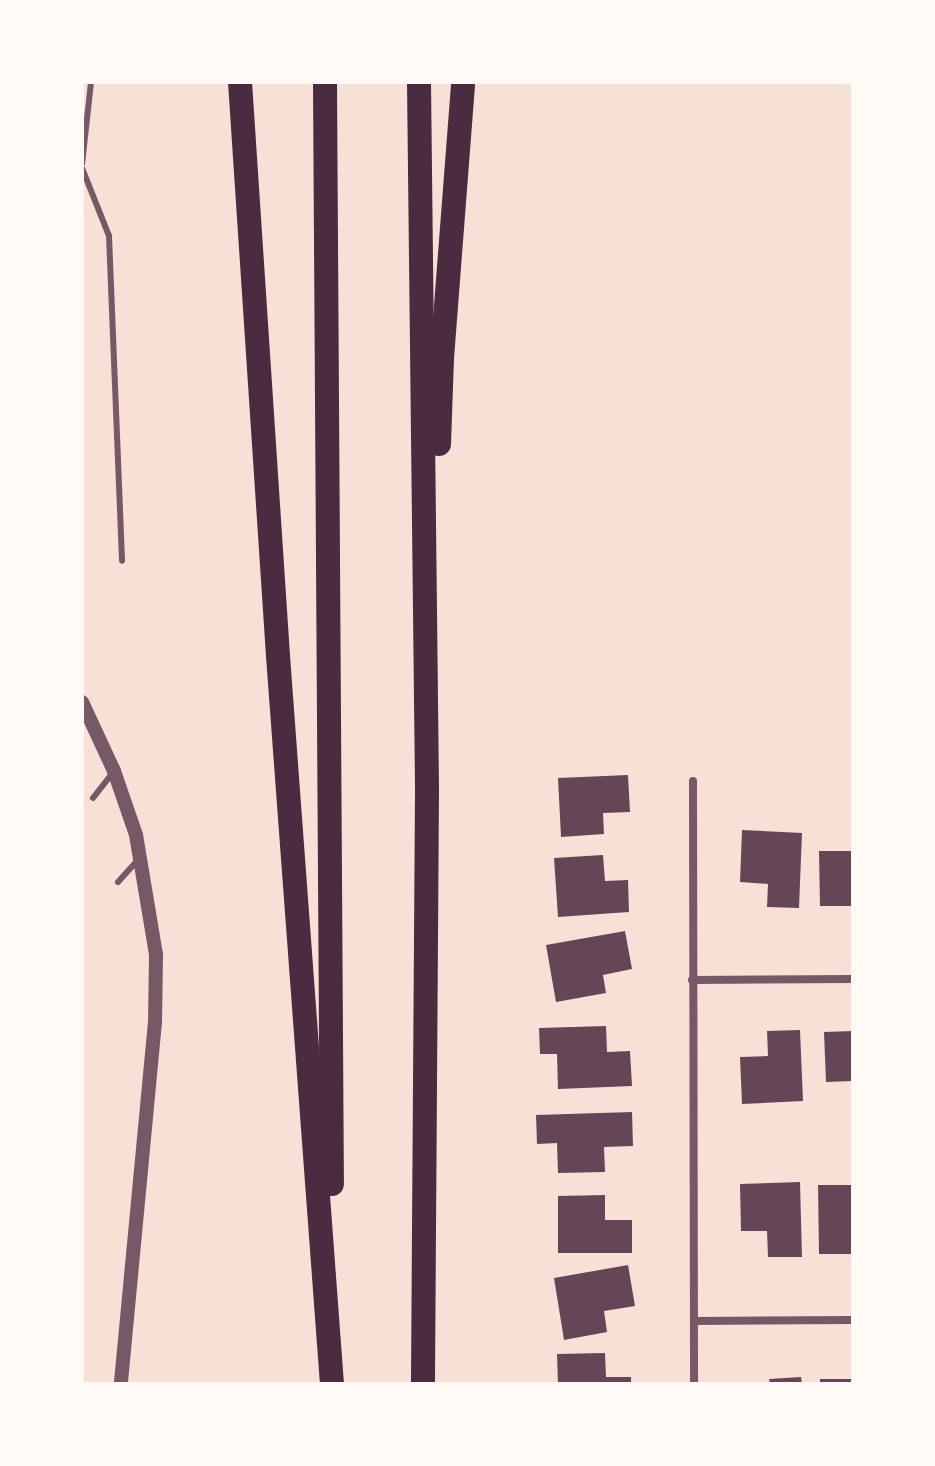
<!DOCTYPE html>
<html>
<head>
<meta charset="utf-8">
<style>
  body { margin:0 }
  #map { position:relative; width:935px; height:1466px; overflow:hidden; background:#f7e1d7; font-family:Jost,sans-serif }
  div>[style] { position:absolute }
  .building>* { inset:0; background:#644757 }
  .service>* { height:6px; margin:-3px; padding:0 3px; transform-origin:3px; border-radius:3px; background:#755966 }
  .minor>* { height:8px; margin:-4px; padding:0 4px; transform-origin:4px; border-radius:4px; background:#755966 }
  .tertiary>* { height:14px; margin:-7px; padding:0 7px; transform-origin:7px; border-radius:7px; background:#755966 }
  .motorway>* { height:24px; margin:-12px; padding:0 12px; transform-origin:12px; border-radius:12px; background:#4a2c40 }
  span { translate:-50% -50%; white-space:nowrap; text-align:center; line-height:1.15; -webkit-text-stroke:6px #fffaf5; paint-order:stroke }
  .frame { position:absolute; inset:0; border:84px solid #fffaf5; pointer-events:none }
</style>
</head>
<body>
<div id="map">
  <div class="building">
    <div style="clip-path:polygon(628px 775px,630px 812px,603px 813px,604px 834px,561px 837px,558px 778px)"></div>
    <div style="clip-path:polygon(742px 830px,802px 833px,799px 908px,767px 907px,768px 884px,740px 882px)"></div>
    <div style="clip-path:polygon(819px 851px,853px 851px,853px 906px,820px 906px)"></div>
    <div style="clip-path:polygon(603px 855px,605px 881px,628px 880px,629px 912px,558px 917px,554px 858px)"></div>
    <div style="clip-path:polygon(625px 931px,632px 969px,603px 975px,606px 993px,556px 1002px,546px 945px)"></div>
    <div style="clip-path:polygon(606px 1026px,607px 1052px,630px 1051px,632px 1086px,558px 1089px,557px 1054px,540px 1054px,539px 1028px)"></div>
    <div style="clip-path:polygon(800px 1030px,803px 1101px,742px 1104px,740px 1057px,768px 1056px,767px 1031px)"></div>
    <div style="clip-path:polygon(853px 1031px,853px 1081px,826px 1082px,824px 1032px)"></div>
    <div style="clip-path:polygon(632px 1112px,633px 1146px,604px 1147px,605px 1172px,558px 1173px,557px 1143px,537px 1144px,536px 1115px)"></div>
    <div style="clip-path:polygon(800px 1182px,802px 1257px,768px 1257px,767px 1231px,741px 1231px,740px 1184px)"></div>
    <div style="clip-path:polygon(818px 1185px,853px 1185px,853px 1254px,819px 1254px)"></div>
    <div style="clip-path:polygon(605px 1195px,605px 1220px,632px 1220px,632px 1253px,558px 1253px,558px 1196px)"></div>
    <div style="clip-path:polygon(628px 1265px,635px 1306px,604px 1311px,607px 1332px,564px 1340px,554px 1278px)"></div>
    <div style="clip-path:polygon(605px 1353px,606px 1377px,631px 1377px,631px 1384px,558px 1384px,557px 1354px)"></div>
    <div style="clip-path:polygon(801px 1377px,802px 1384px,770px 1384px,769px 1379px)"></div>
    <div style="clip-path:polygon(820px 1379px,853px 1379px,853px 1384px,820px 1384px)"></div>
  </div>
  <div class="service">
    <div style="left:82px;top:164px;width:82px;rotate:-83.7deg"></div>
    <div style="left:82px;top:168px;width:73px;rotate:68.3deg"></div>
    <div style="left:109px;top:236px;width:325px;rotate:87.7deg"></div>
    <div style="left:93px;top:798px;width:31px;rotate:-52deg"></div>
    <div style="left:118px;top:882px;width:28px;rotate:-48deg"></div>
  </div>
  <div class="minor">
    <div style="left:693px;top:781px;width:603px;rotate:89.9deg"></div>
    <div style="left:692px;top:980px;width:161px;rotate:-0.4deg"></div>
    <div style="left:694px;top:1321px;width:159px;rotate:-0.4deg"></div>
  </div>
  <div class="tertiary">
    <div style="left:82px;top:702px;width:76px;rotate:65.1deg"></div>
    <div style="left:114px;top:771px;width:68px;rotate:71deg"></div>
    <div style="left:136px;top:835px;width:121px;rotate:80.5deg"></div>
    <div style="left:156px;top:954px;width:68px;rotate:90.8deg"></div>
    <div style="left:155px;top:1022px;width:364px;rotate:95.4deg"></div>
  </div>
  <div class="motorway">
    <div style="left:240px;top:82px;width:575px;rotate:86.21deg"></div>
    <div style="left:278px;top:656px;width:730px;rotate:85.76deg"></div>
    <div style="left:325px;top:82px;width:1102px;rotate:89.64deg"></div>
    <div style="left:419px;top:82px;width:709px;rotate:89.35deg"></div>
    <div style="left:427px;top:791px;width:593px;rotate:90.39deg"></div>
    <div style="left:439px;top:444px;width:86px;rotate:-88deg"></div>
    <div style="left:442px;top:358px;width:277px;rotate:-85.6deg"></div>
  </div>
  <div class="frame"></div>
</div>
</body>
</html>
